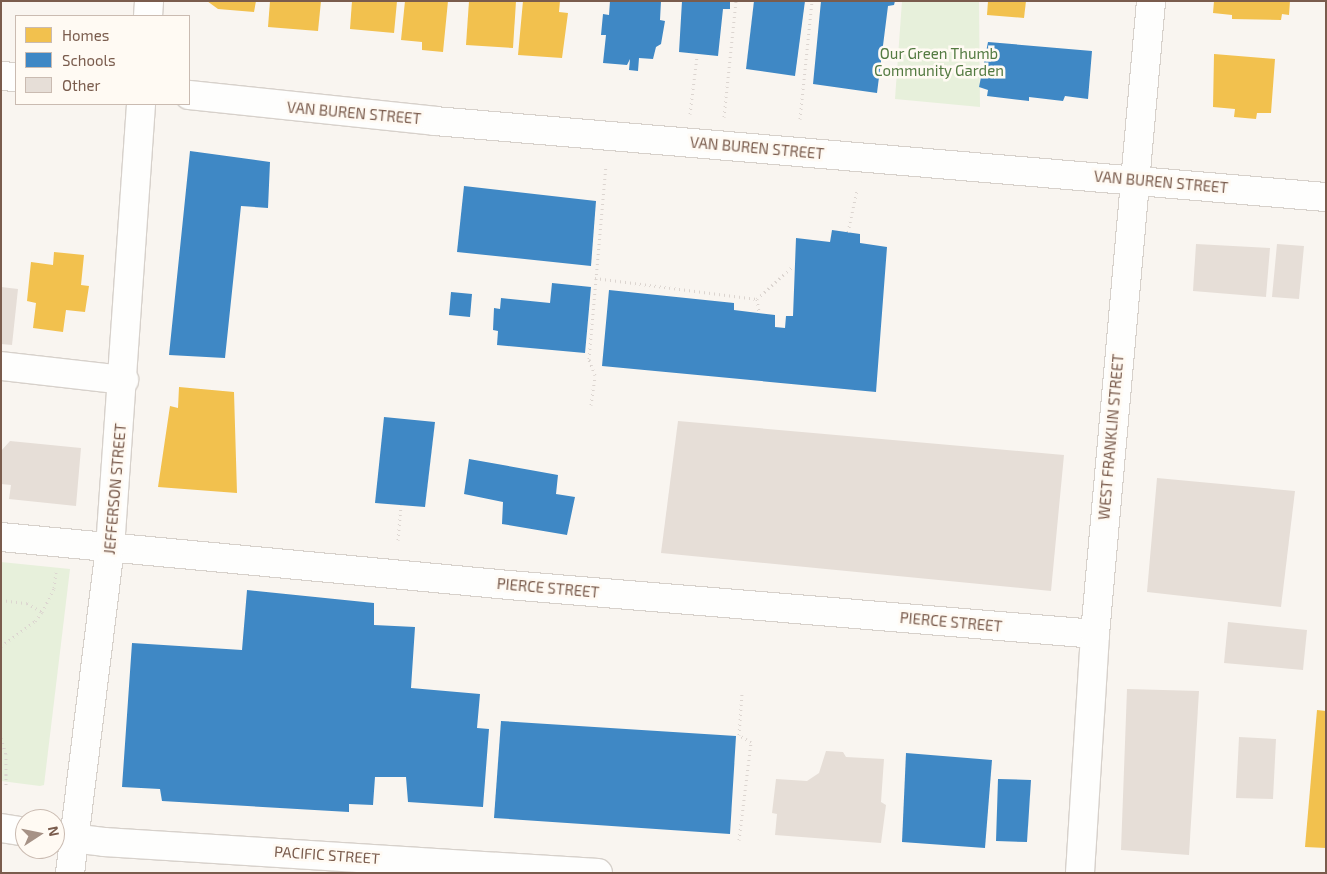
<!DOCTYPE html>
<html>
<head>
<meta charset="utf-8">
<style>
  body { margin:0 }
  #map { position:relative; width:1327px; height:874px; overflow:hidden; background:#f9f5f0; font-family:"Exo 2",sans-serif }
  div>[style] { position:absolute }
  .green>* { inset:0; background:#e7f0db }
  .homes>* { inset:0; background:#f2c14e }
  .schools>* { inset:0; background:#3f88c5 }
  .building>* { inset:0; background:#e6ded7 }
  .path>* { height:3px; margin-top:-1.5px; transform-origin:0; background:repeating-linear-gradient(90deg,#dcd5d0 0 1px,transparent 0 5px) }
  .roads { filter:drop-shadow(1px 0 #d7d1cb) drop-shadow(-1px 0 #d7d1cb) drop-shadow(0 1px #d7d1cb) drop-shadow(0 -1px #d7d1cb) }
  .minor>* { height:28px; margin:-14px; padding:0 14px; transform-origin:14px; border-radius:14px; background:#fefefd }
  .tertiary>* { height:28px; margin:-14px; padding:0 14px; transform-origin:14px; border-radius:14px; background:#fefefd }
  .secondary>* { height:28px; margin:-14px; padding:0 14px; transform-origin:14px; border-radius:14px; background:#fefefd }
  span { translate:-50% -50%; white-space:nowrap; text-align:center; line-height:1.15; -webkit-text-stroke:5px #fffaf3; paint-order:stroke }
  .park-label { font-size:15px; color:#537a41 }
  .street-label { font-size:15px; color:#7a5c4d }
  .frame { position:absolute; inset:0; border:2px solid #7a5c4d; pointer-events:none }
  .legend { position:absolute; left:15px; top:15px; width:175px; height:90px; box-sizing:border-box; background:#fffaf3; border:1px solid #cabbb1; margin:0; padding:6px 9px; list-style:none; font-size:15px; color:#7a5c4d }
  .legend li { display:flex; align-items:center; gap:10px; height:25px }
  .legend b { width:25px; border:1px solid #cabbb1 }
  .north { position:absolute; left:15px; top:809px; width:50px; height:50px; box-sizing:border-box; background:#fffaf3; border:1px solid #cabbb1; border-radius:50%; rotate:79deg; font-size:14px; font-weight:700; line-height:20px; text-align:center; color:#7a5c4d }
  .north::after { content:''; display:block; margin:auto; width:18px; height:22px; background:#a69286; clip-path:polygon(50% 0,100% 100%,50% 72%,0 100%) }
</style>
</head>
<body>
<div id="map">
  <div class="green">
    <div style="clip-path:polygon(902px 1px,979px 1px,980px 107px,895px 99px)"></div>
    <div style="clip-path:polygon(1px 562px,70px 569px,44px 785px,40px 786px,1px 781px)"></div>
  </div>
  <div class="homes">
    <div style="clip-path:polygon(207px 1px,256px 1px,254px 12px,218px 9px)"></div>
    <div style="clip-path:polygon(270px 1px,321px 1px,318px 31px,268px 27px)"></div>
    <div style="clip-path:polygon(352px 1px,397px 1px,394px 33px,350px 29px)"></div>
    <div style="clip-path:polygon(405px 1px,448px 1px,443px 52px,422px 50px,422px 42px,401px 40px)"></div>
    <div style="clip-path:polygon(469px 1px,516px 1px,513px 48px,466px 45px)"></div>
    <div style="clip-path:polygon(523px 1px,560px 1px,559px 12px,568px 13px,562px 58px,518px 55px)"></div>
    <div style="clip-path:polygon(988px 1px,1026px 1px,1024px 18px,987px 15px)"></div>
    <div style="clip-path:polygon(1214px 1px,1290px 1px,1289px 15px,1282px 14px,1281px 20px,1232px 19px,1232px 15px,1213px 13px)"></div>
    <div style="clip-path:polygon(1214px 54px,1275px 59px,1271px 113px,1257px 113px,1256px 119px,1234px 117px,1235px 109px,1213px 107px)"></div>
    <div style="clip-path:polygon(54px 252px,84px 255px,81px 285px,89px 286px,85px 312px,66px 310px,63px 332px,33px 328px,36px 303px,27px 301px,31px 262px,53px 265px)"></div>
    <div style="clip-path:polygon(179px 387px,234px 392px,237px 493px,158px 487px,170px 406px,178px 408px)"></div>
    <div style="clip-path:polygon(1317px 710px,1326px 711px,1326px 848px,1305px 847px)"></div>
  </div>
  <div class="schools">
    <div style="clip-path:polygon(610px 1px,661px 1px,660px 20px,665px 21px,661px 44px,656px 47px,653px 59px,639px 58px,638px 71px,629px 70px,630px 59px,627px 65px,603px 63px,606px 35px,601px 35px,603px 14px,609px 15px)"></div>
    <div style="clip-path:polygon(682px 1px,730px 1px,730px 9px,723px 9px,718px 56px,679px 52px)"></div>
    <div style="clip-path:polygon(754px 1px,805px 1px,795px 76px,746px 69px)"></div>
    <div style="clip-path:polygon(821px 1px,895px 1px,894px 5px,888px 6px,877px 93px,813px 84px)"></div>
    <div style="clip-path:polygon(988px 42px,1092px 51px,1088px 99px,1065px 96px,1063px 101px,1029px 97px,1029px 101px,987px 96px,988px 90px,979px 87px)"></div>
    <div style="clip-path:polygon(190px 151px,270px 162px,268px 208px,241px 206px,225px 358px,169px 355px)"></div>
    <div style="clip-path:polygon(464px 186px,596px 201px,591px 266px,457px 252px)"></div>
    <div style="clip-path:polygon(832px 230px,860px 234px,860px 243px,887px 247px,876px 392px,602px 366px,609px 290px,734px 303px,734px 310px,775px 315px,775px 327px,785px 328px,786px 316px,793px 316px,796px 238px,830px 242px)"></div>
    <div style="clip-path:polygon(552px 283px,591px 287px,585px 353px,497px 345px,498px 331px,493px 330px,494px 308px,500px 309px,501px 298px,550px 303px)"></div>
    <div style="clip-path:polygon(451px 292px,472px 294px,470px 317px,449px 315px)"></div>
    <div style="clip-path:polygon(384px 417px,435px 422px,425px 507px,375px 503px)"></div>
    <div style="clip-path:polygon(469px 459px,558px 475px,556px 494px,575px 497px,567px 535px,502px 524px,503px 502px,464px 494px)"></div>
    <div style="clip-path:polygon(247px 590px,374px 603px,374px 625px,415px 627px,411px 688px,480px 694px,477px 728px,489px 729px,483px 807px,408px 802px,406px 777px,375px 777px,373px 805px,349px 804px,349px 812px,162px 801px,160px 789px,122px 787px,132px 643px,242px 650px)"></div>
    <div style="clip-path:polygon(501px 721px,736px 736px,730px 834px,494px 818px)"></div>
    <div style="clip-path:polygon(906px 753px,992px 760px,985px 848px,902px 842px)"></div>
    <div style="clip-path:polygon(998px 779px,1031px 780px,1027px 842px,996px 841px)"></div>
  </div>
  <div class="building">
    <div style="clip-path:polygon(1196px 244px,1270px 248px,1266px 297px,1193px 291px)"></div>
    <div style="clip-path:polygon(1277px 244px,1304px 246px,1299px 299px,1272px 297px)"></div>
    <div style="clip-path:polygon(1px 287px,18px 289px,12px 345px,1px 344px)"></div>
    <div style="clip-path:polygon(678px 421px,1064px 455px,1051px 591px,661px 553px)"></div>
    <div style="clip-path:polygon(10px 441px,81px 448px,76px 506px,9px 499px,11px 485px,1px 484px,1px 451px)"></div>
    <div style="clip-path:polygon(1157px 478px,1295px 491px,1281px 607px,1147px 592px)"></div>
    <div style="clip-path:polygon(1228px 622px,1307px 630px,1303px 670px,1224px 663px)"></div>
    <div style="clip-path:polygon(1127px 689px,1199px 691px,1189px 855px,1121px 850px)"></div>
    <div style="clip-path:polygon(1239px 737px,1276px 739px,1273px 799px,1236px 798px)"></div>
    <div style="clip-path:polygon(826px 751px,843px 752px,846px 757px,884px 759px,881px 802px,886px 805px,881px 843px,775px 835px,777px 814px,772px 813px,776px 779px,807px 781px,819px 773px)"></div>
  </div>
  <div class="path">
    <div style="left:690px;top:114px;width:58px;rotate:-83.1deg"></div>
    <div style="left:724px;top:117px;width:117px;rotate:-84.1deg"></div>
    <div style="left:800px;top:119px;width:119px;rotate:-84.2deg"></div>
    <div style="left:848px;top:232px;width:43px;rotate:-77.9deg"></div>
    <div style="left:595px;top:278px;width:163px;rotate:7.4deg"></div>
    <div style="left:757px;top:299px;width:12px;rotate:81deg"></div>
    <div style="left:757px;top:299px;width:50px;rotate:-42.6deg"></div>
    <div style="left:591px;top:405px;width:30px;rotate:-82deg"></div>
    <div style="left:595px;top:375px;width:17px;rotate:-111deg"></div>
    <div style="left:589px;top:359px;width:194px;rotate:-85deg"></div>
    <div style="left:398px;top:540px;width:35px;rotate:-85deg"></div>
    <div style="left:1px;top:600px;width:26px;rotate:7deg"></div>
    <div style="left:27px;top:603px;width:17px;rotate:31deg"></div>
    <div style="left:1px;top:646px;width:42px;rotate:-36.3deg"></div>
    <div style="left:35px;top:621px;width:11px;rotate:-52deg"></div>
    <div style="left:42px;top:612px;width:27px;rotate:-63deg"></div>
    <div style="left:54px;top:588px;width:16px;rotate:-83deg"></div>
    <div style="left:1px;top:738px;width:17px;rotate:73deg"></div>
    <div style="left:6px;top:754px;width:34px;rotate:90deg"></div>
    <div style="left:739px;top:840px;width:99px;rotate:-83deg"></div>
    <div style="left:751px;top:742px;width:14px;rotate:-150deg"></div>
    <div style="left:739px;top:735px;width:42px;rotate:-85.9deg"></div>
  </div>
  <div class="roads">
    <div class="minor">
      <div style="left:1px;top:76px;width:15px;rotate:4deg"></div>
      <div style="left:189px;top:95px;width:247px;rotate:6deg"></div>
      <div style="left:435px;top:121px;width:894px;rotate:4.88deg"></div>
      <div style="left:1px;top:366px;width:124px;rotate:6.5deg"></div>
      <div style="left:1px;top:537px;width:510px;rotate:5.4deg"></div>
      <div style="left:509px;top:585px;width:588px;rotate:4.78deg"></div>
    </div>
    <div class="tertiary">
      <div style="left:148px;top:16px;width:15px;rotate:-86deg"></div>
      <div style="left:70px;top:873px;width:327px;rotate:-83deg"></div>
      <div style="left:110px;top:548px;width:445px;rotate:-86deg"></div>
      <div style="left:1080px;top:873px;width:239px;rotate:-86.4deg"></div>
      <div style="left:1095px;top:634px;width:635px;rotate:-84.94deg"></div>
    </div>
    <div class="secondary">
      <div style="left:1px;top:828px;width:24px;rotate:9deg"></div>
      <div style="left:55px;top:836px;width:49px;rotate:7deg"></div>
      <div style="left:104px;top:842px;width:495px;rotate:3.6deg"></div>
    </div>
  </div>
  <div class="park-label">
    <span style="left:939px;top:62px">Our Green Thumb<br>Community Garden</span>
  </div>
  <div class="street-label">
    <span style="left:354px;top:113px;rotate:5deg">VAN BUREN STREET</span>
    <span style="left:757px;top:148px;rotate:5deg">VAN BUREN STREET</span>
    <span style="left:1161px;top:182px;rotate:5deg">VAN BUREN STREET</span>
    <span style="left:1111px;top:437px;rotate:-85deg">WEST FRANKLIN STREET</span>
    <span style="left:115px;top:489px;rotate:-85deg">JEFFERSON STREET</span>
    <span style="left:548px;top:588px;rotate:5deg">PIERCE STREET</span>
    <span style="left:951px;top:622px;rotate:5deg">PIERCE STREET</span>
    <span style="left:327px;top:855px;rotate:4deg">PACIFIC STREET</span>
  </div>
  <div class="frame"></div>
  <ul class="legend">
  <li><b style="height:14px;background:#f2c14e"></b>Homes</li>
  <li><b style="height:14px;background:#3f88c5"></b>Schools</li>
  <li><b style="height:14px;background:#e6ded7"></b>Other</li>
  </ul>
  <div class="north">N</div>
</div>
</body>
</html>
